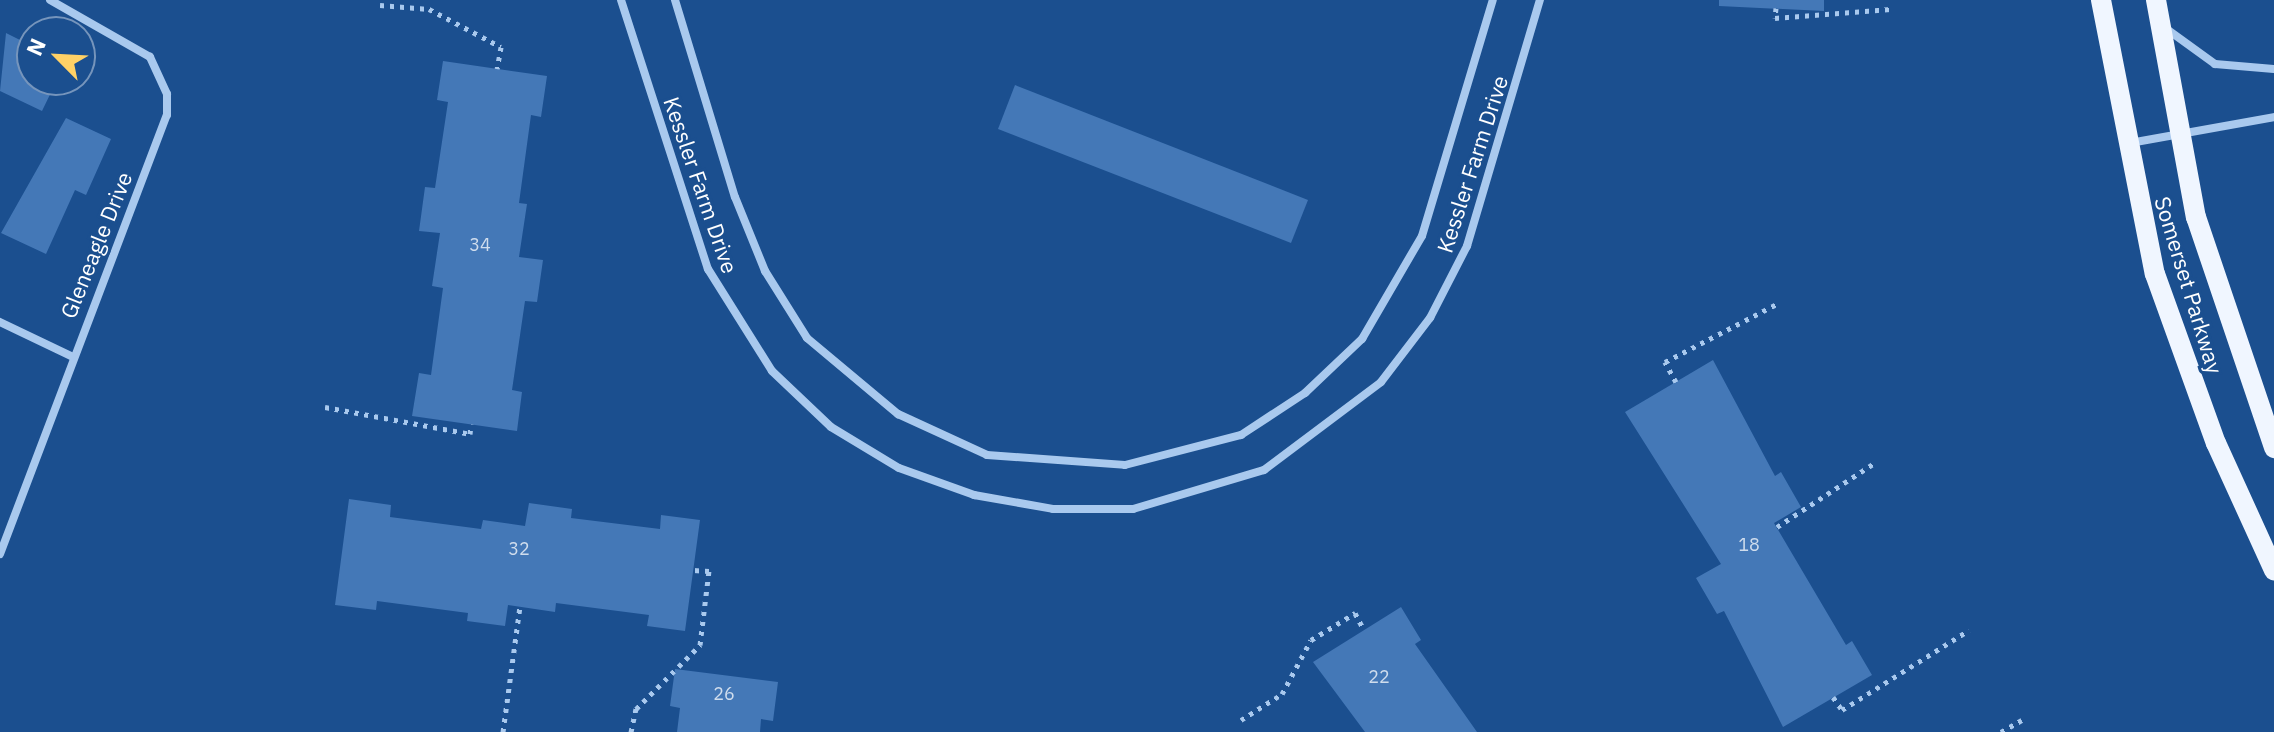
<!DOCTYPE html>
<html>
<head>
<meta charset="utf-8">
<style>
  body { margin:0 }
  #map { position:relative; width:2274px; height:732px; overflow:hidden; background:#1b4f8f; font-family:"IBM Plex Sans",sans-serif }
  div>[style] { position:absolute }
  .building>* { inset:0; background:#4478b7 }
  .path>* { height:5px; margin-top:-2.5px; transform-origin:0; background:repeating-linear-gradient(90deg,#a9c9ee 0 4px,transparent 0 10px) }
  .street>* { height:8px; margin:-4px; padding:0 4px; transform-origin:4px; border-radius:4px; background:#a9c9ee }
  .primary>* { height:20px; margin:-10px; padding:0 10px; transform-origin:10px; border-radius:10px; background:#f0f6ff }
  span { translate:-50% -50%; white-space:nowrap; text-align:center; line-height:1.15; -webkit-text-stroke:6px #1b4f8f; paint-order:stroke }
  .number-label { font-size:18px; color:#d0dded }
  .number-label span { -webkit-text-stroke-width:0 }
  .street-label { font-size:22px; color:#fff }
  .north { position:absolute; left:16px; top:16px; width:80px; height:80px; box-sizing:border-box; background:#1b4f8f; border:2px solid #7695bc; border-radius:50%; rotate:294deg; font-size:22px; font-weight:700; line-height:32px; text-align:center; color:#fff }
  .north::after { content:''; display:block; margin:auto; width:28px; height:36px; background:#ffd166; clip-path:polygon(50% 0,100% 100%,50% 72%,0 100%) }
</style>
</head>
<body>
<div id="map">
  <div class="building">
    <div style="clip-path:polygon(1719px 0,1824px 0,1824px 11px,1719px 6px)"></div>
    <div style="clip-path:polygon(6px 33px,32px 46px,32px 80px,57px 80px,42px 111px,0 91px)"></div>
    <div style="clip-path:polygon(443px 61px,547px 76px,541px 117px,531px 115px,519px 203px,527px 204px,519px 257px,543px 260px,537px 302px,525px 301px,512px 390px,522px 392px,517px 431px,412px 416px,419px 373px,431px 375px,443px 288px,432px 286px,440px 233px,419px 231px,425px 187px,435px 188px,448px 102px,437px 100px)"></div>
    <div style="clip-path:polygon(1015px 85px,1308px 200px,1291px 243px,998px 129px)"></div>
    <div style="clip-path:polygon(66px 118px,111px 139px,86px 195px,75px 190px,46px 254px,1px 233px)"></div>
    <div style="clip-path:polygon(1713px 360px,1775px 476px,1781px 472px,1801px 507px,1774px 523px,1846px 645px,1852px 641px,1872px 675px,1783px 727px,1724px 611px,1717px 614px,1696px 578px,1721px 564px,1625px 412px)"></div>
    <div style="clip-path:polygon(349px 499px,391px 505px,390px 517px,481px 529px,483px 520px,525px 526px,529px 503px,572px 509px,571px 518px,660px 529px,661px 515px,700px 520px,685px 631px,647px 626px,649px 615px,556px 603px,555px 612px,508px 605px,505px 626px,467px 621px,468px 613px,377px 601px,376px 610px,335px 605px)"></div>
    <div style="clip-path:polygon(1401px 607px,1421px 640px,1415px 644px,1477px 732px,1365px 732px,1313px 662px)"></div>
    <div style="clip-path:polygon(675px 669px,778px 682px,773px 721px,761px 719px,760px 732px,677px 732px,680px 708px,670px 706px)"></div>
  </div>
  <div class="path">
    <div style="left:380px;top:5px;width:49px;rotate:4.7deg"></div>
    <div style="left:429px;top:9px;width:81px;rotate:27.8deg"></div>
    <div style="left:501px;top:47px;width:22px;rotate:100deg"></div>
    <div style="left:1776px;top:8px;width:10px;rotate:96deg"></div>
    <div style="left:1775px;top:18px;width:116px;rotate:-4.4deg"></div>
    <div style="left:1676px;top:382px;width:23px;rotate:-119deg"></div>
    <div style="left:1665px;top:362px;width:128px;rotate:-27.4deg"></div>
    <div style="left:325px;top:407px;width:147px;rotate:10.5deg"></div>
    <div style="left:470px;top:434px;width:10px;rotate:-84deg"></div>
    <div style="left:1777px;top:527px;width:115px;rotate:-33.3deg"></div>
    <div style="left:1833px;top:697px;width:16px;rotate:55deg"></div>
    <div style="left:1842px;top:710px;width:150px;rotate:-32.2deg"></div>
    <div style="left:1241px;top:720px;width:49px;rotate:-32.4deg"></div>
    <div style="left:1282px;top:694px;width:61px;rotate:-61.8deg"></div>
    <div style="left:1311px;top:640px;width:52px;rotate:-31.5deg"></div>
    <div style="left:1355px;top:613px;width:19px;rotate:62deg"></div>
    <div style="left:503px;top:732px;width:126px;rotate:-82.3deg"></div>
    <div style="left:631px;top:732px;width:24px;rotate:-78deg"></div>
    <div style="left:636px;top:709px;width:91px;rotate:-45deg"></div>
    <div style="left:700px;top:645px;width:75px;rotate:-83.1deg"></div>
    <div style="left:709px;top:571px;width:16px;rotate:-176deg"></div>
    <div style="left:2001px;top:732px;width:24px;rotate:-30deg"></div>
  </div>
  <div class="street">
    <div style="left:621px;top:0;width:283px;rotate:72.1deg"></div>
    <div style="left:708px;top:269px;width:120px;rotate:57.9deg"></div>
    <div style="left:772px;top:371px;width:81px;rotate:43.5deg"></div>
    <div style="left:831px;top:427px;width:79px;rotate:31.1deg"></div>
    <div style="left:899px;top:468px;width:80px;rotate:19.8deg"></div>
    <div style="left:974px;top:495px;width:80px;rotate:10deg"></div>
    <div style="left:1053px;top:509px;width:80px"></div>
    <div style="left:1133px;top:509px;width:137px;rotate:-16.6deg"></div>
    <div style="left:1264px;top:470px;width:146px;rotate:-36.9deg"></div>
    <div style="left:1381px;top:382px;width:81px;rotate:-52.6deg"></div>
    <div style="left:1430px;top:318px;width:81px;rotate:-62.8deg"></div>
    <div style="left:1467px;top:246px;width:257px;rotate:-73.5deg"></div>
    <div style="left:675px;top:0;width:206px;rotate:73.1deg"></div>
    <div style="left:735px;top:197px;width:80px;rotate:67.9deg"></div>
    <div style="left:765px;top:271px;width:79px;rotate:57.9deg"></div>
    <div style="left:807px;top:338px;width:119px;rotate:39.9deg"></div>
    <div style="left:898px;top:414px;width:98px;rotate:24.7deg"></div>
    <div style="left:987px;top:455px;width:138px;rotate:4.1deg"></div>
    <div style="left:1125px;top:465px;width:120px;rotate:-14.5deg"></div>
    <div style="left:1241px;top:435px;width:77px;rotate:-33.3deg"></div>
    <div style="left:1305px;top:393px;width:79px;rotate:-43.5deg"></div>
    <div style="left:1362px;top:339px;width:119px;rotate:-59.8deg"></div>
    <div style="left:1422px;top:236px;width:246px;rotate:-73.3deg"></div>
    <div style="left:2168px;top:30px;width:58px;rotate:35.9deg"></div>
    <div style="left:2215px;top:64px;width:59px;rotate:4.8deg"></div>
    <div style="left:2130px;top:143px;width:146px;rotate:-10.2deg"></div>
    <div style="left:0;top:322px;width:79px;rotate:25.6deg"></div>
    <div style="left:0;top:554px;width:470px;rotate:-69.2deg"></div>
    <div style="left:167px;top:115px;width:21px;rotate:-90deg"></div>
    <div style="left:167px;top:94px;width:41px;rotate:-114.7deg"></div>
    <div style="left:150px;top:57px;width:115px;rotate:-150.3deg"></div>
  </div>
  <div class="primary">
    <div style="left:2101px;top:0;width:279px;rotate:78.9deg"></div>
    <div style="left:2155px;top:274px;width:180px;rotate:70.2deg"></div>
    <div style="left:2216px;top:443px;width:140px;rotate:65.5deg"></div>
    <div style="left:2156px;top:0;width:221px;rotate:79.6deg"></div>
    <div style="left:2196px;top:217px;width:244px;rotate:71.3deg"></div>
  </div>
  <div class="number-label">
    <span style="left:480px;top:245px">34</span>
    <span style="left:1749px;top:545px">18</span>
    <span style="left:519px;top:549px">32</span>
    <span style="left:1379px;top:677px">22</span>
    <span style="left:724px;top:694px">26</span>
  </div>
  <div class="street-label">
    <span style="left:1472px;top:164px;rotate:-72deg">Kessler Farm Drive</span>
    <span style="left:701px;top:185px;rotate:71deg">Kessler Farm Drive</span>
    <span style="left:96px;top:245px;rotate:-68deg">Gleneagle Drive</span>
    <span style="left:2189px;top:285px;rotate:73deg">Somerset Parkway</span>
  </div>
  <div class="north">N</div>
</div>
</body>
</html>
